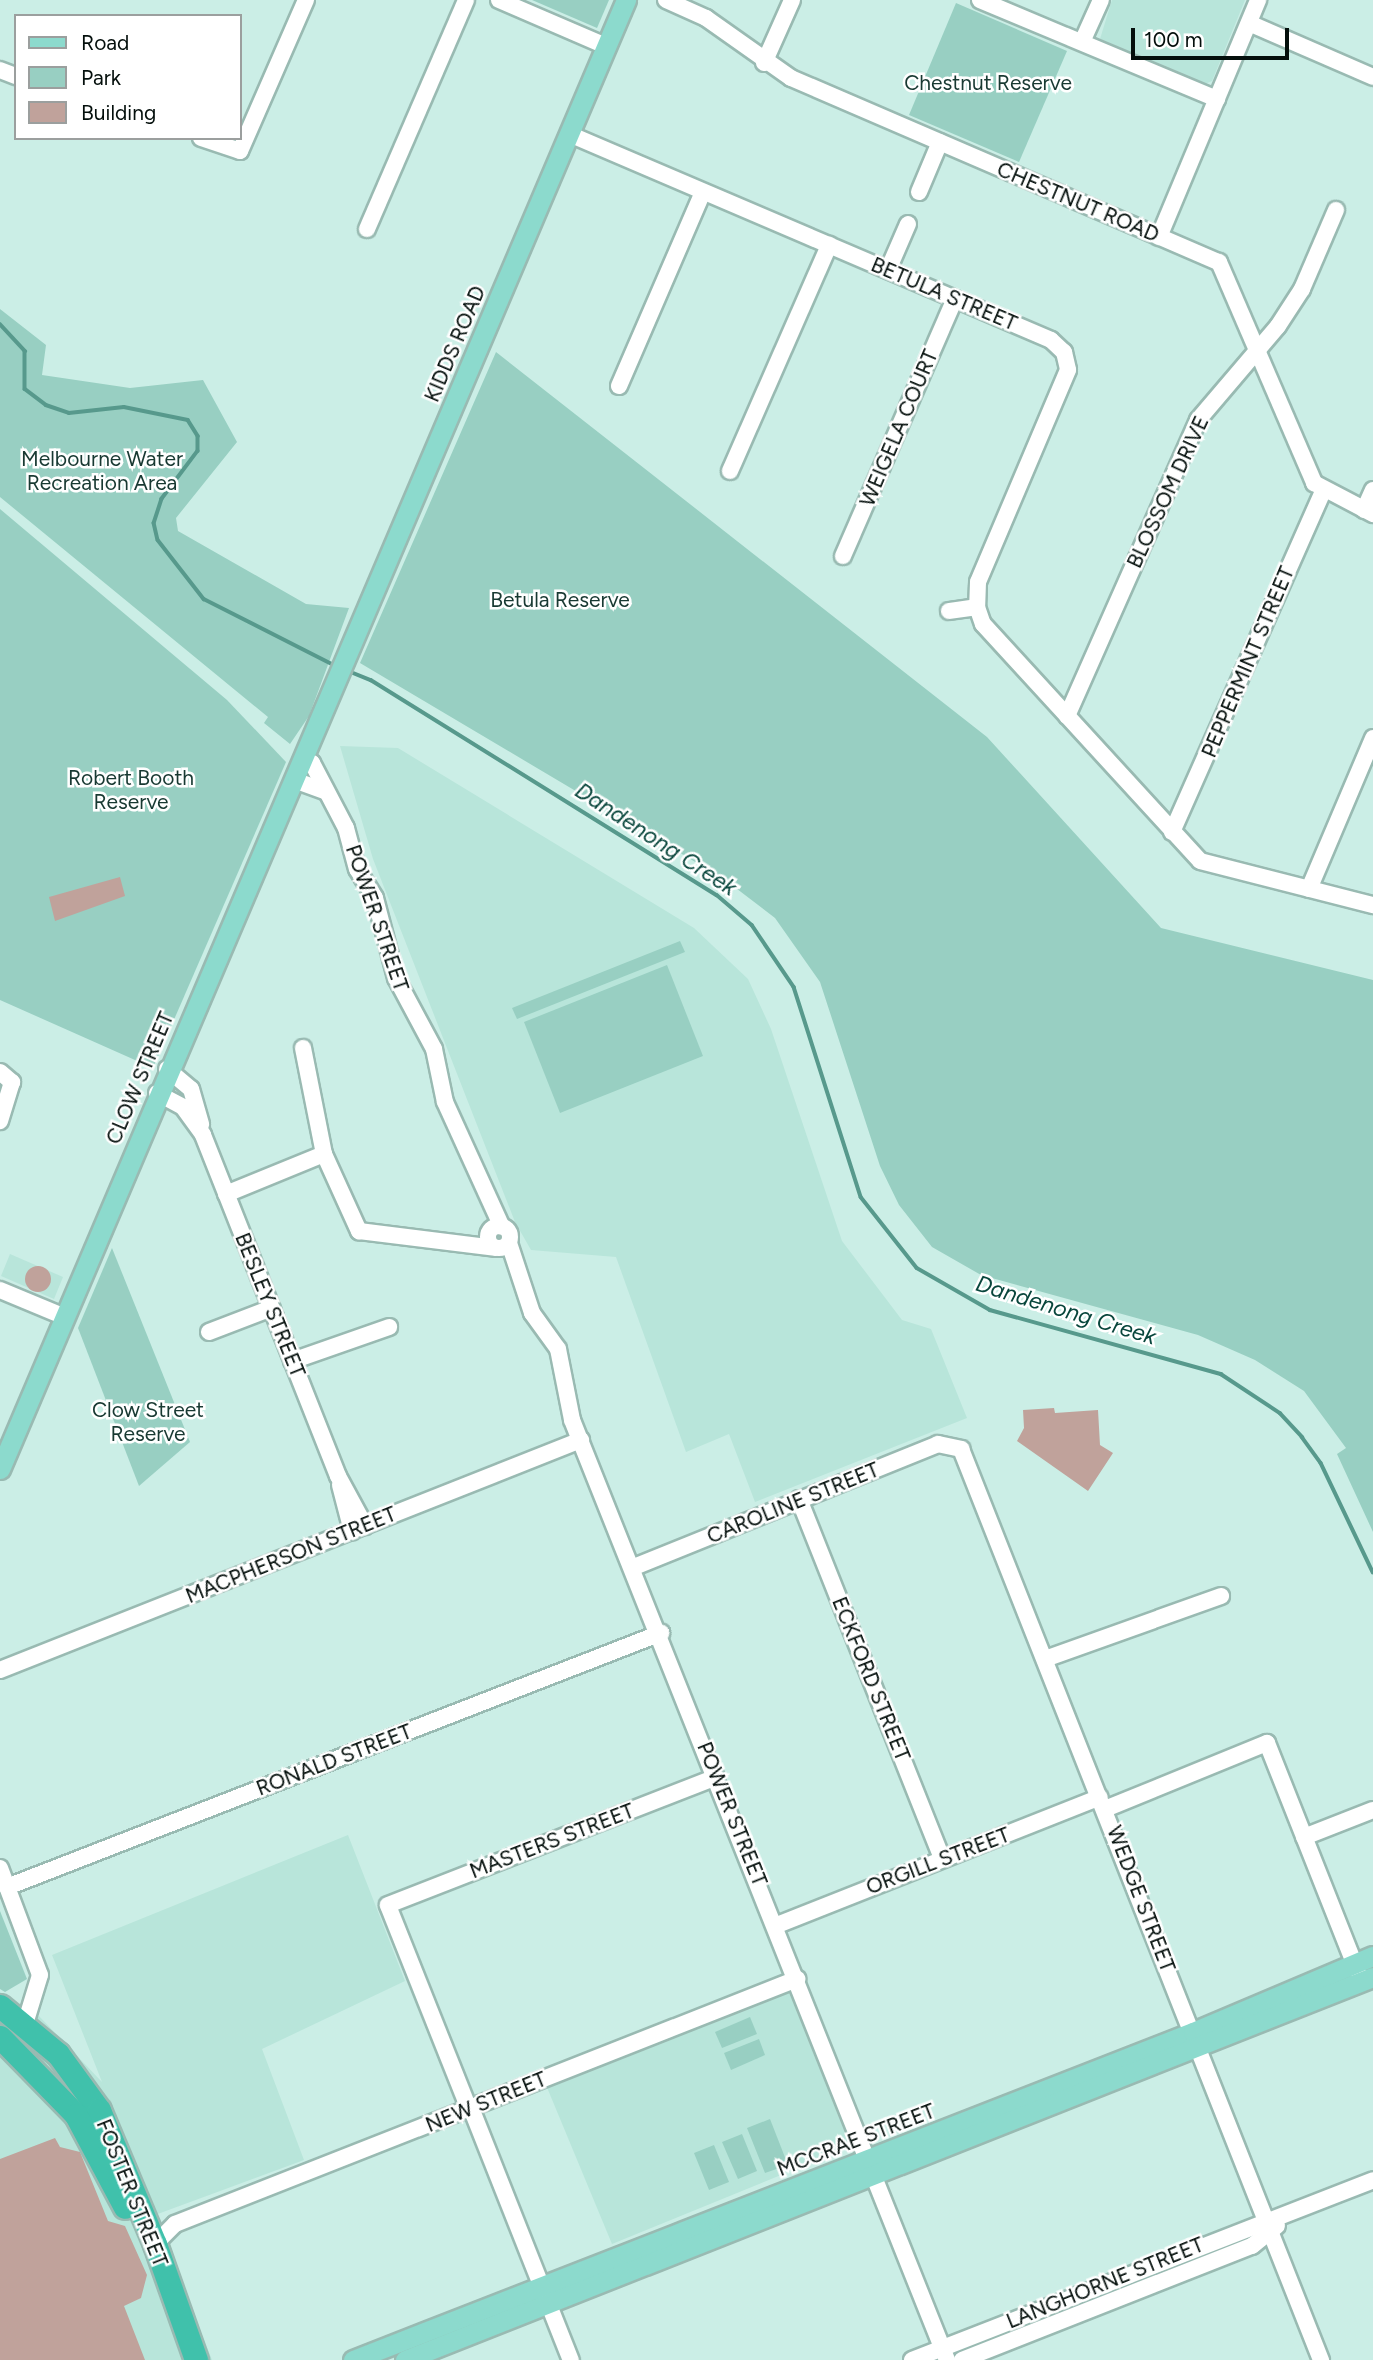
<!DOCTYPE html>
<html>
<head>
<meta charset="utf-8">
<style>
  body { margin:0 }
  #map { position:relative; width:1373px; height:2360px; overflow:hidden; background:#cbeee6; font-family:Figtree,sans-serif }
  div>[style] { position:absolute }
  .built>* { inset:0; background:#b8e5da }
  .green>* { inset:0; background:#98cfc2 }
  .stream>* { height:3.5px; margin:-1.75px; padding:0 1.75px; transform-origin:1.75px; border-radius:1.75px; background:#57998c }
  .building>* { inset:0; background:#c0a29b }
  .round { border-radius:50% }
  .roads { filter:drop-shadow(2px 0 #99bab2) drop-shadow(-2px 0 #99bab2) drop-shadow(0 2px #99bab2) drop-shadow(0 -2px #99bab2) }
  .minor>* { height:16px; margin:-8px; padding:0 8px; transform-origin:8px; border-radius:8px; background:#fff }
  .minor>.ring { margin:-8px; padding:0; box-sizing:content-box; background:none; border:16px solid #fff; border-radius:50% }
  .major>* { height:19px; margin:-9.5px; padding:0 9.5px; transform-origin:9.5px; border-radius:9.5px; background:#8cdacd }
  .highway>* { height:23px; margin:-11.5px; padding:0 11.5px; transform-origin:11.5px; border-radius:11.5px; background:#40c1ab }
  span { translate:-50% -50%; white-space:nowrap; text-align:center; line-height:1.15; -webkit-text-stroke:5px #fff; paint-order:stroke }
  .park-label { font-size:21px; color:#183932 }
  .street-label { font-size:21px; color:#040f0c }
  .water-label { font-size:23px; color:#08463c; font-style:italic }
  .legend { position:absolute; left:14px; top:14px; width:228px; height:126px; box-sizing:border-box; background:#fff; border:2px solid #9b9f9e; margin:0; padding:9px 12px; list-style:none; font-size:21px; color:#040f0c }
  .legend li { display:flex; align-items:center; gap:14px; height:35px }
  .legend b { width:35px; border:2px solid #9b9f9e }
  .scale { position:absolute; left:1131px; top:28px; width:158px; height:32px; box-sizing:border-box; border:4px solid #040f0c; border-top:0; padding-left:9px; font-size:21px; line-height:24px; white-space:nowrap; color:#040f0c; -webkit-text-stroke:5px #fff; paint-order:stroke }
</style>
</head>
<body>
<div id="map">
  <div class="built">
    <div style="clip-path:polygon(1112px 0,1245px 0,1212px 81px,1205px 84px,1100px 39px)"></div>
    <div style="clip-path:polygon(340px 746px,398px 748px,694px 928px,748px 979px,771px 1029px,842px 1241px,902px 1320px,931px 1329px,967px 1418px,755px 1502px,729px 1434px,686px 1452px,616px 1257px,531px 1250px,515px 1222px,373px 859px)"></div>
    <div style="clip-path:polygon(10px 1254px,63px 1277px,54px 1299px,1px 1276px)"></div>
    <div style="clip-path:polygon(348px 1835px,405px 1981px,262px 2049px,304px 2160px,155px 2215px,212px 2360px,0 2360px,0 1992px,38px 2015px,102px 2082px,52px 1955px)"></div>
    <div style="clip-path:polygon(791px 1991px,852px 2146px,612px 2244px,546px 2085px)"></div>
  </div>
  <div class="green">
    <div style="clip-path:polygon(532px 0,609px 0,597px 28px)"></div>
    <div style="clip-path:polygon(956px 3px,1067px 51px,1019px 162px,909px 115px)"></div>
    <div style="clip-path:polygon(0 309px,46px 345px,42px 375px,130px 388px,203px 380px,237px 442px,176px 518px,178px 531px,306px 604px,349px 608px,309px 716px,290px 744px,264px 723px,268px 717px,0 497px)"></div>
    <div style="clip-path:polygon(496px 352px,987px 737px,1161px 928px,1373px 980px,1373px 1532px,1337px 1454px,1346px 1448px,1304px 1391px,1255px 1360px,1198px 1335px,981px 1275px,932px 1247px,899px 1205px,880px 1166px,820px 982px,775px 918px,724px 879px,360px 663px)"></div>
    <div style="clip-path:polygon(0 509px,227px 700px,286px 762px,153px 1068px,0 1000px)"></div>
    <div style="clip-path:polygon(680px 941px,685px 952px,517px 1019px,512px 1008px)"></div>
    <div style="clip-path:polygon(667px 965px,703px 1056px,560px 1113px,524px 1022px)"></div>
    <div style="clip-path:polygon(112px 1248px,190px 1442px,139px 1486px,78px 1328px)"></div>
    <div style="clip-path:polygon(0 1911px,27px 1979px,5px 1992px,0 1989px)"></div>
    <div style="clip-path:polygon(750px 2017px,757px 2034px,722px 2048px,715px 2032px)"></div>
    <div style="clip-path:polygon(759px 2039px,765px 2055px,731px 2070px,724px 2053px)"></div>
    <div style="clip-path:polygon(770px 2119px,788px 2165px,765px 2173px,747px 2128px)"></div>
    <div style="clip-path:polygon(742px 2134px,757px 2171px,738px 2179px,722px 2142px)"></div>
    <div style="clip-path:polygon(714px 2145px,729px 2182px,709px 2190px,694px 2153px)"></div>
  </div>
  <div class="stream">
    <div style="left:0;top:324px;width:37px;rotate:47deg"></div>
    <div style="left:25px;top:351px;width:38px;rotate:90deg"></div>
    <div style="left:25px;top:389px;width:26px;rotate:37deg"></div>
    <div style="left:46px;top:405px;width:24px;rotate:19deg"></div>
    <div style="left:69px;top:413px;width:55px;rotate:-6.2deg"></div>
    <div style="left:124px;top:407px;width:65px;rotate:11.5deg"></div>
    <div style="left:188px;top:420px;width:19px;rotate:58deg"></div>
    <div style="left:198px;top:436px;width:15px;rotate:90deg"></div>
    <div style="left:198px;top:451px;width:60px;rotate:126.9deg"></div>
    <div style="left:162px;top:499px;width:25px;rotate:108deg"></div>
    <div style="left:154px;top:523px;width:17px;rotate:77deg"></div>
    <div style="left:158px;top:540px;width:75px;rotate:52.1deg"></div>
    <div style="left:204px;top:599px;width:148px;rotate:26.9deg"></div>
    <div style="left:346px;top:670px;width:27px;rotate:22deg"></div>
    <div style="left:371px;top:680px;width:407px;rotate:31.9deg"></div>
    <div style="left:717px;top:895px;width:46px;rotate:40.6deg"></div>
    <div style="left:752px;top:925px;width:75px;rotate:55.9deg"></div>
    <div style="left:794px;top:987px;width:220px;rotate:72.3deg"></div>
    <div style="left:861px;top:1197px;width:90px;rotate:51.7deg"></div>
    <div style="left:917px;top:1268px;width:84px;rotate:29.9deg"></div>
    <div style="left:990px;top:1310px;width:240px;rotate:15.5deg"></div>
    <div style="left:1221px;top:1374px;width:71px;rotate:33.5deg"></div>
    <div style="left:1280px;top:1413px;width:33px;rotate:47deg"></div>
    <div style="left:1302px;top:1437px;width:32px;rotate:54deg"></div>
    <div style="left:1321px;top:1463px;width:121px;rotate:64.5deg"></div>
  </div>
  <div class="building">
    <div style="clip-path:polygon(120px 877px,125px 896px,55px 921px,49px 897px)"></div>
    <div class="round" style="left:25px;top:1266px;width:26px;height:26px"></div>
    <div style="clip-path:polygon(1054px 1408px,1055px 1413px,1098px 1410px,1100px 1445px,1113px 1453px,1088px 1491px,1017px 1441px,1024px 1428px,1023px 1410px)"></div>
    <div style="clip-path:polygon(55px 2138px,60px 2147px,80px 2152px,108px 2221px,125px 2226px,147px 2275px,141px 2298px,124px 2306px,145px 2360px,0 2360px,0 2159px)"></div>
  </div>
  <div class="roads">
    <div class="minor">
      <div style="left:499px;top:0;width:116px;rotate:23.3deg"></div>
      <div style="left:666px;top:0;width:44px;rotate:24.2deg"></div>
      <div style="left:706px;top:18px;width:104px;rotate:35.2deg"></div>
      <div style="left:791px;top:78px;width:466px;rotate:23.3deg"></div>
      <div style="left:1219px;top:262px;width:241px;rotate:66.7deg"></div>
      <div style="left:1314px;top:483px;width:67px;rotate:27.7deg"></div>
      <div style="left:980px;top:0;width:257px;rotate:22.7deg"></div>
      <div style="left:1249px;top:23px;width:135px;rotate:23.5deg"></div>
      <div style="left:1082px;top:42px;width:46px;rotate:-65.7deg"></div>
      <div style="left:764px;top:63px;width:69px;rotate:-66deg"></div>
      <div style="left:0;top:70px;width:17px;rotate:21deg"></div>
      <div style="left:569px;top:134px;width:524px;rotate:23.14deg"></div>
      <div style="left:1051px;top:340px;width:18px;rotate:43deg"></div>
      <div style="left:1064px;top:352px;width:18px;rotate:77deg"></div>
      <div style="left:1068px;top:370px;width:230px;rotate:113deg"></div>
      <div style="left:978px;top:582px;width:25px;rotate:92deg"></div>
      <div style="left:977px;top:607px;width:18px;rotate:71deg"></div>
      <div style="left:983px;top:624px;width:321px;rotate:47.5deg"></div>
      <div style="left:1200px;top:861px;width:179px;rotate:14.3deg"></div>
      <div style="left:201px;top:138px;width:41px;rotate:18.4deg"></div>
      <div style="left:240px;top:151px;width:165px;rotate:-66.4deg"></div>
      <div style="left:919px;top:192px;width:54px;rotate:-67.2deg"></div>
      <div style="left:367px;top:229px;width:249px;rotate:-66.6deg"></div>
      <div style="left:1159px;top:237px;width:257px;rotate:-67.3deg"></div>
      <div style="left:888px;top:270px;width:50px;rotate:-66.5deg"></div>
      <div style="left:619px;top:386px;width:211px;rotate:-66.6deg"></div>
      <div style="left:730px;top:471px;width:247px;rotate:-66.3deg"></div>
      <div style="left:1364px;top:510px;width:22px;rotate:-66deg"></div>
      <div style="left:843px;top:556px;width:280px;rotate:-66.5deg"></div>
      <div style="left:949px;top:611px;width:28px;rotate:-8deg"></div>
      <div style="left:1067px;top:716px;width:324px;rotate:-66.1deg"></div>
      <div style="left:1198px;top:420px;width:123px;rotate:-49.6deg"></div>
      <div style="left:1278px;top:326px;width:44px;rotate:-57deg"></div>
      <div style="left:1302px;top:289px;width:86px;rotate:-66.7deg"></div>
      <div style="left:303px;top:759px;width:10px;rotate:24deg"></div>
      <div style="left:312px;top:763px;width:73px;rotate:62.4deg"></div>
      <div style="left:346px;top:828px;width:42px;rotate:75deg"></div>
      <div style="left:357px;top:869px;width:34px;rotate:58deg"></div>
      <div style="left:375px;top:898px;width:83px;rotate:75.3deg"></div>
      <div style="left:396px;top:978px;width:81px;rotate:61.8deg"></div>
      <div style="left:434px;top:1049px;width:54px;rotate:78.3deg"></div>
      <div style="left:445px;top:1102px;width:137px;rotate:65.5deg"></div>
      <div style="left:294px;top:780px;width:33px;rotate:20deg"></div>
      <div style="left:1172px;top:832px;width:372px;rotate:-66.1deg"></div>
      <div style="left:1309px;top:889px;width:164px;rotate:-67deg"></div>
      <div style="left:303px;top:1048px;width:108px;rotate:78.8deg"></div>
      <div style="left:167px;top:1069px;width:31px;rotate:40deg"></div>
      <div style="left:191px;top:1089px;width:37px;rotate:74deg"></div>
      <div style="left:0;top:1072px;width:16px;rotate:40deg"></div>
      <div style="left:12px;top:1082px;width:41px;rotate:107.1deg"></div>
      <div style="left:157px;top:1093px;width:30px;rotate:28deg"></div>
      <div style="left:183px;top:1107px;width:34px;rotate:54deg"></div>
      <div style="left:203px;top:1135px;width:367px;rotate:68.4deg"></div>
      <div style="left:338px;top:1476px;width:57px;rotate:61.6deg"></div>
      <div style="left:226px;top:1194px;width:106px;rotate:-22.2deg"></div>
      <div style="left:324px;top:1154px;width:85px;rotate:65.6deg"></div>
      <div style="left:359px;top:1231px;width:137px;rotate:7.1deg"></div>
      <div class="ring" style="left:488px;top:1226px;width:6px;height:6px"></div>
      <div style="left:509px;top:1243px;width:74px;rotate:71.8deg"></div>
      <div style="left:532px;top:1313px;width:44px;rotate:54.2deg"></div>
      <div style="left:558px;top:1349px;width:72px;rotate:78.8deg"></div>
      <div style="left:572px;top:1420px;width:1012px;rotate:68.25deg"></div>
      <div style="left:0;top:1290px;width:70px;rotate:22.6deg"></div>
      <div style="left:209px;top:1332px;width:67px;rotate:-20.9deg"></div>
      <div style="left:292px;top:1361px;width:103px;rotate:-19.3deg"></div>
      <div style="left:340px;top:1485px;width:48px;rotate:75.4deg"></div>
      <div style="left:799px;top:1499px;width:387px;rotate:68.3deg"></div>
      <div style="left:634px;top:1567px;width:328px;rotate:-22deg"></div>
      <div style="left:938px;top:1444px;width:24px;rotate:12deg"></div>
      <div style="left:961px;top:1449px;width:980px;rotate:68.44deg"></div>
      <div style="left:1045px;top:1659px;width:187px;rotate:-19.7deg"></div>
      <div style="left:0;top:1670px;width:625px;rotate:-21.6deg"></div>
      <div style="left:1105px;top:1809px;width:175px;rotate:-22.2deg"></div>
      <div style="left:1267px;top:1743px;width:250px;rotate:68.4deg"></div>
      <div style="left:1304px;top:1837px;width:74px;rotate:-21.4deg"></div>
      <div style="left:0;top:1868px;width:114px;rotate:69.5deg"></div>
      <div style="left:40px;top:1975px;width:51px;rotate:107deg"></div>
      <div style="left:7px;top:1887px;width:702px;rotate:-21.23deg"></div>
      <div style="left:777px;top:1925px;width:347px;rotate:-21.6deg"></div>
      <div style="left:471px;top:2108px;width:271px;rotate:68.4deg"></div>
      <div style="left:469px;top:2109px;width:219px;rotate:-111.7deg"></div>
      <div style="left:388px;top:1905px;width:352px;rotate:-21.3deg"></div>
      <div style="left:155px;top:2244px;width:28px;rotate:-45deg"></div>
      <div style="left:175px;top:2224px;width:669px;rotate:-21.5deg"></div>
      <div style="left:912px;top:2360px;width:495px;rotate:-21.3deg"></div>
      <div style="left:962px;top:2360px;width:312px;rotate:-21.5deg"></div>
      <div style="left:1252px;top:2246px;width:32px;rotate:-39deg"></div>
    </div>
    <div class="major">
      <div style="left:0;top:1469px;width:1597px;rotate:-66.92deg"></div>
      <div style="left:353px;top:2360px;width:902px;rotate:-21.33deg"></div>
      <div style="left:1193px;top:2032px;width:195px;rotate:-22.9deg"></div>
      <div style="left:405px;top:2360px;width:1041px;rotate:-21.59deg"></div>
    </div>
    <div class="highway">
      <div style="left:0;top:2006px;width:75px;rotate:39.6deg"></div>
      <div style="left:58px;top:2054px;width:69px;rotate:53.8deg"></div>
      <div style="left:99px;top:2110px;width:145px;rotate:67.3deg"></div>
      <div style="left:155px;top:2244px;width:123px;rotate:70.5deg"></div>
      <div style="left:0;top:2037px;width:109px;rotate:45.7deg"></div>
      <div style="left:76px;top:2115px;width:104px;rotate:62deg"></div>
    </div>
  </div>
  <div class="park-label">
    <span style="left:988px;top:83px">Chestnut Reserve</span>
    <span style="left:102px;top:471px">Melbourne Water<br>Recreation Area</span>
    <span style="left:560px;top:600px">Betula Reserve</span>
    <span style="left:131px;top:790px">Robert Booth<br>Reserve</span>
    <span style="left:148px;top:1422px">Clow Street<br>Reserve</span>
  </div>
  <div class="street-label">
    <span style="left:1078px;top:202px;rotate:23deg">CHESTNUT ROAD</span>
    <span style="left:944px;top:294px;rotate:23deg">BETULA STREET</span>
    <span style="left:455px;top:344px;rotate:-67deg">KIDDS ROAD</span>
    <span style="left:899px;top:428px;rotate:-67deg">WEIGELA COURT</span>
    <span style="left:1168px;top:492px;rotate:-65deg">BLOSSOM DRIVE</span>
    <span style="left:1248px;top:662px;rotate:-67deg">PEPPERMINT STREET</span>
    <span style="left:377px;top:918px;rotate:71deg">POWER STREET</span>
    <span style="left:140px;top:1078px;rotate:-67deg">CLOW STREET</span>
    <span style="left:270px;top:1305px;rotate:68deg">BESLEY STREET</span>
    <span style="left:793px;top:1503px;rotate:-22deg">CAROLINE STREET</span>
    <span style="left:291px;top:1555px;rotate:-22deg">MACPHERSON STREET</span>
    <span style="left:871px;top:1679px;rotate:68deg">ECKFORD STREET</span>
    <span style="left:334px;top:1760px;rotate:-21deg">RONALD STREET</span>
    <span style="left:732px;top:1814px;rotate:68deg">POWER STREET</span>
    <span style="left:552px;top:1841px;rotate:-21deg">MASTERS STREET</span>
    <span style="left:938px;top:1861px;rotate:-21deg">ORGILL STREET</span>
    <span style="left:1141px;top:1899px;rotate:69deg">WEDGE STREET</span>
    <span style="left:486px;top:2102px;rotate:-22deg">NEW STREET</span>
    <span style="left:856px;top:2140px;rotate:-21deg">MCCRAE STREET</span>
    <span style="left:132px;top:2193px;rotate:68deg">FOSTER STREET</span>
    <span style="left:1105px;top:2283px;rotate:-22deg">LANGHORNE STREET</span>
  </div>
  <div class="water-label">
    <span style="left:656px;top:839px;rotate:33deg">Dandenong Creek</span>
    <span style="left:1066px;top:1310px;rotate:17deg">Dandenong Creek</span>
  </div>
  <ul class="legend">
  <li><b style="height:9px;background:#8cdacd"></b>Road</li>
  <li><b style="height:19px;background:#98cfc2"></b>Park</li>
  <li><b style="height:19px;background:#c0a29b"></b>Building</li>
  </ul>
  <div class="scale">100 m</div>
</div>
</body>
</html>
